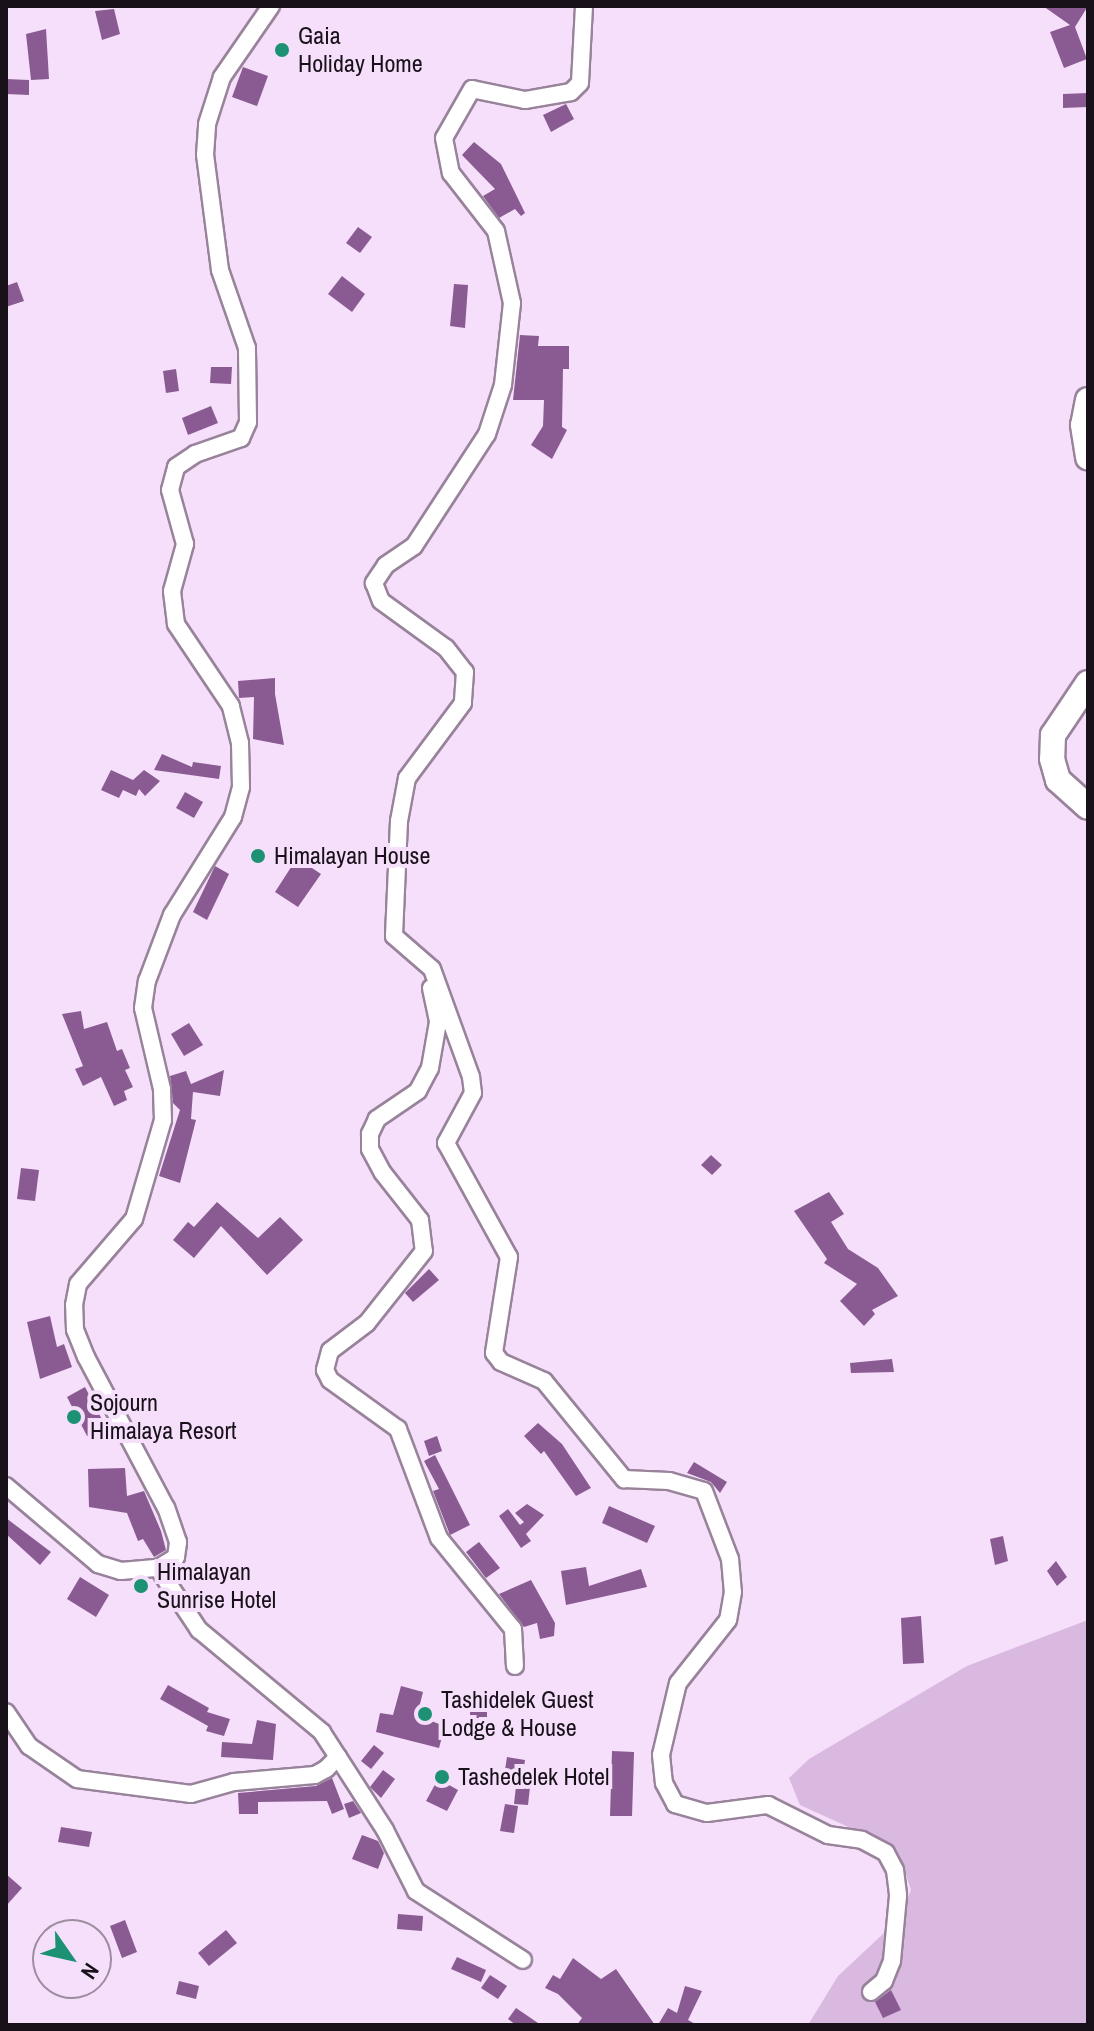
<!DOCTYPE html>
<html>
<head>
<meta charset="utf-8">
<style>
  body { margin:0 }
  #map { position:relative; width:1094px; height:2031px; overflow:hidden; background:#f6dffa; font-family:"Archivo Narrow",sans-serif }
  div>[style] { position:absolute }
  .green>* { inset:0; background:#d9b9df }
  .building>* { inset:0; background:#8a5b93 }
  .roads { filter:drop-shadow(2px 0 #98839b) drop-shadow(-2px 0 #98839b) drop-shadow(0 2px #98839b) drop-shadow(0 -2px #98839b) }
  .minor>* { height:16px; margin:-8px; padding:0 8px; transform-origin:8px; border-radius:8px; background:#fff }
  .highway>* { height:24px; margin:-12px; padding:0 12px; transform-origin:12px; border-radius:12px; background:#fff }
  .dots>* { width:22px; height:22px; translate:-50% -50%; box-sizing:border-box; border:4px solid #f6dffa; border-radius:50% }
  span { translate:-50% -50%; white-space:nowrap; text-align:center; line-height:1.15; -webkit-text-stroke:8px #f6dffa; paint-order:stroke }
  .poi-label { font-size:24px; color:#18111a }
  .left { translate:0 -50%; text-align:left }
  .frame { position:absolute; inset:0; border:8px solid #18111a; pointer-events:none }
  .north { position:absolute; left:32px; top:1919px; width:80px; height:80px; box-sizing:border-box; background:#f6dffa; border:2px solid #9d8da0; border-radius:50%; rotate:124deg; font-size:22px; font-weight:700; line-height:32px; text-align:center; color:#18111a }
  .north::after { content:''; display:block; margin:auto; width:28px; height:36px; background:#1c9174; clip-path:polygon(50% 0,100% 100%,50% 72%,0 100%) }
</style>
</head>
<body>
<div id="map">
  <div class="green">
    <div style="clip-path:polygon(1088px 1620px,1088px 2025px,808px 2025px,838px 1976px,900px 1918px,911px 1890px,902px 1862px,855px 1830px,800px 1805px,789px 1778px,809px 1759px,967px 1666px)"></div>
  </div>
  <div class="building">
    <div style="clip-path:polygon(1043px 6px,1088px 6px,1075px 27px,1087px 59px,1064px 68px,1050px 32px,1070px 25px)"></div>
    <div style="clip-path:polygon(114px 9px,120px 34px,102px 40px,95px 11px)"></div>
    <div style="clip-path:polygon(46px 29px,49px 79px,31px 80px,26px 34px)"></div>
    <div style="clip-path:polygon(243px 67px,268px 76px,257px 106px,232px 97px)"></div>
    <div style="clip-path:polygon(6px 79px,29px 80px,29px 95px,6px 94px)"></div>
    <div style="clip-path:polygon(1088px 93px,1088px 107px,1063px 108px,1063px 94px)"></div>
    <div style="clip-path:polygon(566px 104px,574px 119px,551px 132px,543px 115px)"></div>
    <div style="clip-path:polygon(474px 142px,501px 164px,525px 213px,521px 216px,515px 209px,499px 218px,483px 196px,495px 189px,462px 155px)"></div>
    <div style="clip-path:polygon(358px 227px,372px 237px,360px 253px,346px 243px)"></div>
    <div style="clip-path:polygon(342px 276px,365px 294px,352px 312px,328px 294px)"></div>
    <div style="clip-path:polygon(17px 282px,24px 301px,6px 307px,6px 286px)"></div>
    <div style="clip-path:polygon(454px 284px,468px 285px,465px 328px,450px 326px)"></div>
    <div style="clip-path:polygon(520px 335px,539px 336px,538px 346px,569px 346px,569px 369px,563px 369px,562px 427px,567px 430px,552px 459px,531px 445px,543px 426px,544px 400px,513px 400px)"></div>
    <div style="clip-path:polygon(211px 367px,232px 367px,231px 384px,210px 383px)"></div>
    <div style="clip-path:polygon(176px 369px,179px 391px,166px 393px,163px 371px)"></div>
    <div style="clip-path:polygon(211px 406px,218px 423px,188px 435px,182px 418px)"></div>
    <div style="clip-path:polygon(275px 678px,275px 694px,284px 745px,253px 739px,254px 697px,239px 698px,238px 681px)"></div>
    <div style="clip-path:polygon(162px 754px,192px 767px,193px 762px,221px 766px,219px 779px,154px 770px)"></div>
    <div style="clip-path:polygon(111px 770px,133px 780px,144px 770px,160px 781px,145px 796px,139px 789px,136px 796px,123px 790px,119px 798px,101px 790px)"></div>
    <div style="clip-path:polygon(185px 792px,203px 802px,194px 818px,176px 808px)"></div>
    <div style="clip-path:polygon(297px 858px,321px 874px,298px 907px,275px 892px)"></div>
    <div style="clip-path:polygon(215px 866px,229px 874px,207px 920px,193px 912px)"></div>
    <div style="clip-path:polygon(81px 1011px,84px 1029px,107px 1022px,117px 1051px,122px 1049px,130px 1068px,125px 1070px,133px 1087px,124px 1091px,127px 1100px,114px 1106px,101px 1077px,83px 1086px,75px 1069px,83px 1066px,62px 1014px)"></div>
    <div style="clip-path:polygon(189px 1023px,203px 1045px,184px 1056px,171px 1034px)"></div>
    <div style="clip-path:polygon(224px 1070px,220px 1096px,193px 1092px,191px 1119px,196px 1120px,180px 1183px,159px 1176px,180px 1110px,173px 1103px,170px 1076px,186px 1071px,191px 1084px)"></div>
    <div style="clip-path:polygon(711px 1155px,722px 1165px,712px 1175px,701px 1165px)"></div>
    <div style="clip-path:polygon(21px 1168px,39px 1170px,35px 1201px,17px 1199px)"></div>
    <div style="clip-path:polygon(829px 1192px,844px 1214px,831px 1222px,848px 1249px,878px 1268px,898px 1296px,872px 1310px,875px 1314px,864px 1326px,840px 1301px,857px 1284px,824px 1263px,827px 1259px,794px 1211px)"></div>
    <div style="clip-path:polygon(217px 1202px,258px 1238px,280px 1217px,303px 1240px,267px 1275px,221px 1226px,194px 1258px,173px 1240px,188px 1222px,194px 1227px)"></div>
    <div style="clip-path:polygon(429px 1269px,439px 1280px,413px 1302px,405px 1293px)"></div>
    <div style="clip-path:polygon(50px 1316px,57px 1347px,64px 1344px,72px 1367px,40px 1379px,27px 1322px)"></div>
    <div style="clip-path:polygon(892px 1359px,894px 1372px,851px 1373px,850px 1363px)"></div>
    <div style="clip-path:polygon(85px 1387px,107px 1429px,87px 1436px,67px 1397px)"></div>
    <div style="clip-path:polygon(538px 1423px,562px 1444px,591px 1488px,576px 1496px,544px 1451px,541px 1454px,524px 1436px)"></div>
    <div style="clip-path:polygon(437px 1436px,442px 1451px,429px 1456px,424px 1441px)"></div>
    <div style="clip-path:polygon(435px 1455px,470px 1525px,450px 1535px,433px 1491px,439px 1489px,424px 1461px)"></div>
    <div style="clip-path:polygon(694px 1462px,727px 1482px,720px 1493px,711px 1482px,687px 1473px)"></div>
    <div style="clip-path:polygon(125px 1468px,127px 1496px,144px 1491px,161px 1531px,166px 1550px,154px 1557px,143px 1539px,138px 1541px,127px 1513px,89px 1507px,88px 1469px)"></div>
    <div style="clip-path:polygon(527px 1504px,544px 1515px,526px 1534px,531px 1541px,521px 1548px,499px 1516px,508px 1509px,520px 1525px,524px 1522px,515px 1513px)"></div>
    <div style="clip-path:polygon(609px 1506px,655px 1526px,647px 1543px,602px 1523px)"></div>
    <div style="clip-path:polygon(6px 1518px,51px 1552px,40px 1565px,6px 1534px)"></div>
    <div style="clip-path:polygon(1003px 1536px,1008px 1561px,995px 1565px,990px 1539px)"></div>
    <div style="clip-path:polygon(479px 1542px,500px 1568px,486px 1578px,466px 1552px)"></div>
    <div style="clip-path:polygon(1056px 1561px,1067px 1577px,1057px 1586px,1047px 1571px)"></div>
    <div style="clip-path:polygon(586px 1567px,589px 1586px,641px 1569px,647px 1587px,566px 1605px,561px 1571px)"></div>
    <div style="clip-path:polygon(80px 1577px,109px 1595px,96px 1617px,67px 1599px)"></div>
    <div style="clip-path:polygon(531px 1580px,555px 1623px,554px 1636px,540px 1639px,537px 1623px,524px 1627px,499px 1594px)"></div>
    <div style="clip-path:polygon(921px 1616px,924px 1663px,903px 1664px,901px 1618px)"></div>
    <div style="clip-path:polygon(168px 1685px,209px 1708px,207px 1712px,230px 1719px,224px 1736px,206px 1731px,208px 1726px,160px 1699px)"></div>
    <div style="clip-path:polygon(401px 1686px,423px 1692px,417px 1716px,445px 1726px,439px 1748px,376px 1732px,380px 1713px,393px 1715px)"></div>
    <div style="clip-path:polygon(470px 1698px,487px 1698px,487px 1718px,470px 1718px)"></div>
    <div style="clip-path:polygon(257px 1720px,276px 1724px,273px 1760px,221px 1757px,222px 1742px,252px 1744px)"></div>
    <div style="clip-path:polygon(374px 1745px,384px 1753px,371px 1769px,361px 1761px)"></div>
    <div style="clip-path:polygon(612px 1751px,634px 1752px,632px 1816px,610px 1816px)"></div>
    <div style="clip-path:polygon(507px 1757px,525px 1760px,522px 1779px,504px 1776px)"></div>
    <div style="clip-path:polygon(383px 1770px,395px 1779px,381px 1798px,370px 1787px)"></div>
    <div style="clip-path:polygon(332px 1778px,344px 1809px,332px 1814px,327px 1801px,258px 1802px,258px 1814px,239px 1814px,238px 1793px,316px 1786px)"></div>
    <div style="clip-path:polygon(438px 1779px,458px 1790px,447px 1811px,426px 1801px)"></div>
    <div style="clip-path:polygon(516px 1786px,530px 1787px,528px 1805px,514px 1804px)"></div>
    <div style="clip-path:polygon(353px 1801px,361px 1813px,349px 1818px,344px 1804px)"></div>
    <div style="clip-path:polygon(505px 1804px,518px 1806px,514px 1833px,500px 1831px)"></div>
    <div style="clip-path:polygon(61px 1827px,92px 1832px,89px 1847px,58px 1842px)"></div>
    <div style="clip-path:polygon(362px 1835px,378px 1841px,384px 1853px,378px 1869px,352px 1859px)"></div>
    <div style="clip-path:polygon(6px 1874px,22px 1888px,6px 1906px)"></div>
    <div style="clip-path:polygon(398px 1914px,423px 1916px,422px 1931px,397px 1929px)"></div>
    <div style="clip-path:polygon(125px 1920px,137px 1952px,122px 1958px,110px 1926px)"></div>
    <div style="clip-path:polygon(226px 1930px,237px 1943px,209px 1966px,198px 1953px)"></div>
    <div style="clip-path:polygon(457px 1957px,486px 1970px,481px 1982px,451px 1969px)"></div>
    <div style="clip-path:polygon(573px 1958px,601px 1979px,616px 1969px,655px 2025px,577px 2025px,582px 2018px,558px 1994px,545px 1988px,553px 1975px,560px 1979px)"></div>
    <div style="clip-path:polygon(490px 1975px,507px 1986px,498px 1999px,481px 1988px)"></div>
    <div style="clip-path:polygon(179px 1981px,199px 1986px,196px 1999px,176px 1994px)"></div>
    <div style="clip-path:polygon(685px 1986px,702px 1991px,688px 2020px,697px 2025px,658px 2025px,668px 2008px,677px 2013px)"></div>
    <div style="clip-path:polygon(891px 1990px,901px 2010px,883px 2018px,875px 2002px)"></div>
    <div style="clip-path:polygon(516px 2008px,541px 2025px,516px 2025px,508px 2019px)"></div>
  </div>
  <div class="roads">
    <div class="minor">
      <div style="left:584px;top:6px;width:77px;rotate:93deg"></div>
      <div style="left:580px;top:83px;width:13px;rotate:135deg"></div>
      <div style="left:571px;top:92px;width:47px;rotate:170.1deg"></div>
      <div style="left:525px;top:100px;width:54px;rotate:-168.3deg"></div>
      <div style="left:472px;top:89px;width:56px;rotate:119.7deg"></div>
      <div style="left:444px;top:138px;width:36px;rotate:79deg"></div>
      <div style="left:451px;top:173px;width:73px;rotate:52.2deg"></div>
      <div style="left:496px;top:231px;width:74px;rotate:77.5deg"></div>
      <div style="left:512px;top:303px;width:82px;rotate:96.3deg"></div>
      <div style="left:503px;top:385px;width:52px;rotate:108.1deg"></div>
      <div style="left:487px;top:434px;width:134px;rotate:123.1deg"></div>
      <div style="left:414px;top:546px;width:34px;rotate:146deg"></div>
      <div style="left:386px;top:565px;width:22px;rotate:124deg"></div>
      <div style="left:374px;top:583px;width:19px;rotate:69deg"></div>
      <div style="left:381px;top:601px;width:80px;rotate:35.9deg"></div>
      <div style="left:446px;top:648px;width:31px;rotate:52deg"></div>
      <div style="left:465px;top:672px;width:31px;rotate:94deg"></div>
      <div style="left:463px;top:703px;width:94px;rotate:126.7deg"></div>
      <div style="left:407px;top:778px;width:44px;rotate:100.5deg"></div>
      <div style="left:399px;top:821px;width:115px;rotate:92.5deg"></div>
      <div style="left:394px;top:936px;width:50px;rotate:41deg"></div>
      <div style="left:432px;top:969px;width:115px;rotate:70.1deg"></div>
      <div style="left:471px;top:1077px;width:16px;rotate:83deg"></div>
      <div style="left:473px;top:1093px;width:57px;rotate:118.4deg"></div>
      <div style="left:446px;top:1143px;width:130px;rotate:61.1deg"></div>
      <div style="left:509px;top:1257px;width:97px;rotate:98.9deg"></div>
      <div style="left:494px;top:1353px;width:11px;rotate:52deg"></div>
      <div style="left:501px;top:1362px;width:47px;rotate:23.8deg"></div>
      <div style="left:544px;top:1381px;width:127px;rotate:50.8deg"></div>
      <div style="left:624px;top:1479px;width:45px;rotate:2.5deg"></div>
      <div style="left:669px;top:1481px;width:36px;rotate:16deg"></div>
      <div style="left:704px;top:1491px;width:73px;rotate:69.1deg"></div>
      <div style="left:730px;top:1559px;width:33px;rotate:85deg"></div>
      <div style="left:733px;top:1592px;width:28px;rotate:100deg"></div>
      <div style="left:728px;top:1620px;width:80px;rotate:128.4deg"></div>
      <div style="left:678px;top:1683px;width:74px;rotate:103.3deg"></div>
      <div style="left:661px;top:1755px;width:28px;rotate:84deg"></div>
      <div style="left:664px;top:1783px;width:24px;rotate:62deg"></div>
      <div style="left:675px;top:1804px;width:33px;rotate:16deg"></div>
      <div style="left:707px;top:1813px;width:62px;rotate:-7.5deg"></div>
      <div style="left:768px;top:1805px;width:67px;rotate:26.6deg"></div>
      <div style="left:828px;top:1835px;width:34px;rotate:8deg"></div>
      <div style="left:862px;top:1840px;width:27px;rotate:28deg"></div>
      <div style="left:886px;top:1853px;width:19px;rotate:62deg"></div>
      <div style="left:895px;top:1870px;width:26px;rotate:83deg"></div>
      <div style="left:898px;top:1896px;width:65px;rotate:95.3deg"></div>
      <div style="left:892px;top:1961px;width:22px;rotate:112deg"></div>
      <div style="left:884px;top:1981px;width:17px;rotate:140deg"></div>
      <div style="left:431px;top:988px;width:35px;rotate:78deg"></div>
      <div style="left:438px;top:1022px;width:47px;rotate:99.9deg"></div>
      <div style="left:430px;top:1068px;width:26px;rotate:118deg"></div>
      <div style="left:418px;top:1091px;width:50px;rotate:145.7deg"></div>
      <div style="left:377px;top:1119px;width:17px;rotate:115deg"></div>
      <div style="left:370px;top:1134px;width:15px;rotate:90deg"></div>
      <div style="left:370px;top:1149px;width:27px;rotate:62deg"></div>
      <div style="left:383px;top:1173px;width:60px;rotate:51.8deg"></div>
      <div style="left:420px;top:1220px;width:31px;rotate:83deg"></div>
      <div style="left:424px;top:1251px;width:92px;rotate:128.4deg"></div>
      <div style="left:367px;top:1323px;width:46px;rotate:142.9deg"></div>
      <div style="left:330px;top:1351px;width:20px;rotate:105deg"></div>
      <div style="left:325px;top:1370px;width:11px;rotate:63deg"></div>
      <div style="left:330px;top:1380px;width:84px;rotate:35.8deg"></div>
      <div style="left:398px;top:1429px;width:116px;rotate:69.4deg"></div>
      <div style="left:439px;top:1538px;width:117px;rotate:50.9deg"></div>
      <div style="left:513px;top:1629px;width:37px;rotate:87deg"></div>
      <div style="left:6px;top:1486px;width:121px;rotate:40.3deg"></div>
      <div style="left:98px;top:1564px;width:24px;rotate:17deg"></div>
      <div style="left:121px;top:1571px;width:37px;rotate:-5deg"></div>
      <div style="left:158px;top:1568px;width:21px;rotate:-31deg"></div>
      <div style="left:176px;top:1557px;width:15px;rotate:-82deg"></div>
      <div style="left:178px;top:1542px;width:36px;rotate:-109deg"></div>
      <div style="left:166px;top:1508px;width:171px;rotate:-117.9deg"></div>
      <div style="left:86px;top:1357px;width:29px;rotate:-112deg"></div>
      <div style="left:75px;top:1330px;width:25px;rotate:-92deg"></div>
      <div style="left:74px;top:1305px;width:21px;rotate:-79deg"></div>
      <div style="left:78px;top:1284px;width:86px;rotate:-49.3deg"></div>
      <div style="left:134px;top:1219px;width:103px;rotate:-73.7deg"></div>
      <div style="left:163px;top:1120px;width:31px;rotate:-92deg"></div>
      <div style="left:162px;top:1089px;width:83px;rotate:-103.2deg"></div>
      <div style="left:143px;top:1008px;width:27px;rotate:-82deg"></div>
      <div style="left:147px;top:981px;width:71px;rotate:-69.3deg"></div>
      <div style="left:172px;top:915px;width:115px;rotate:-58.1deg"></div>
      <div style="left:233px;top:817px;width:31px;rotate:-75deg"></div>
      <div style="left:241px;top:787px;width:44px;rotate:-91.3deg"></div>
      <div style="left:240px;top:743px;width:38px;rotate:-104deg"></div>
      <div style="left:231px;top:706px;width:99px;rotate:-123.9deg"></div>
      <div style="left:176px;top:624px;width:33px;rotate:-97deg"></div>
      <div style="left:172px;top:591px;width:49px;rotate:-74.5deg"></div>
      <div style="left:185px;top:544px;width:56px;rotate:-105.5deg"></div>
      <div style="left:170px;top:490px;width:24px;rotate:-75deg"></div>
      <div style="left:176px;top:467px;width:23px;rotate:-34deg"></div>
      <div style="left:195px;top:454px;width:49px;rotate:-19.2deg"></div>
      <div style="left:241px;top:438px;width:17px;rotate:-66deg"></div>
      <div style="left:248px;top:422px;width:74px;rotate:-90.8deg"></div>
      <div style="left:247px;top:348px;width:83px;rotate:-109.1deg"></div>
      <div style="left:220px;top:270px;width:116px;rotate:-97.4deg"></div>
      <div style="left:205px;top:155px;width:31px;rotate:-86deg"></div>
      <div style="left:207px;top:124px;width:49px;rotate:-72.3deg"></div>
      <div style="left:222px;top:77px;width:86px;rotate:-55.4deg"></div>
      <div style="left:6px;top:1712px;width:41px;rotate:55.9deg"></div>
      <div style="left:29px;top:1746px;width:58px;rotate:34.5deg"></div>
      <div style="left:77px;top:1779px;width:115px;rotate:7.5deg"></div>
      <div style="left:191px;top:1794px;width:45px;rotate:-15.6deg"></div>
      <div style="left:234px;top:1782px;width:81px;rotate:-4.9deg"></div>
      <div style="left:315px;top:1775px;width:13px;rotate:-29deg"></div>
      <div style="left:326px;top:1769px;width:17px;rotate:-45deg"></div>
      <div style="left:338px;top:1757px;width:30px;rotate:-123deg"></div>
      <div style="left:322px;top:1732px;width:160px;rotate:-140.3deg"></div>
      <div style="left:199px;top:1630px;width:74px;rotate:-123.5deg"></div>
      <div style="left:338px;top:1757px;width:87px;rotate:57.2deg"></div>
      <div style="left:385px;top:1830px;width:68px;rotate:63.1deg"></div>
      <div style="left:416px;top:1891px;width:127px;rotate:32.8deg"></div>
    </div>
    <div class="highway">
      <div style="left:1088px;top:400px;width:25px;rotate:101deg"></div>
      <div style="left:1083px;top:425px;width:33px;rotate:81deg"></div>
      <div style="left:1088px;top:683px;width:63px;rotate:123.9deg"></div>
      <div style="left:1053px;top:735px;width:24px;rotate:92deg"></div>
      <div style="left:1052px;top:759px;width:22px;rotate:74deg"></div>
      <div style="left:1058px;top:780px;width:40px;rotate:42deg"></div>
    </div>
  </div>
  <div class="dots">
    <div style="left:282px;top:50px;background:#1c9174"></div>
    <div style="left:258px;top:856px;background:#1c9174"></div>
    <div style="left:74px;top:1417px;background:#1c9174"></div>
    <div style="left:141px;top:1586px;background:#1c9174"></div>
    <div style="left:425px;top:1714px;background:#1c9174"></div>
    <div style="left:442px;top:1777px;background:#1c9174"></div>
  </div>
  <div class="poi-label">
    <span class="left" style="left:298px;top:50px">Gaia<br>Holiday Home</span>
    <span class="left" style="left:274px;top:856px">Himalayan House</span>
    <span class="left" style="left:90px;top:1417px">Sojourn<br>Himalaya Resort</span>
    <span class="left" style="left:157px;top:1586px">Himalayan<br>Sunrise Hotel</span>
    <span class="left" style="left:441px;top:1714px">Tashidelek Guest<br>Lodge &amp; House</span>
    <span class="left" style="left:458px;top:1777px">Tashedelek Hotel</span>
  </div>
  <div class="frame"></div>
  <div class="north">N</div>
</div>
</body>
</html>
